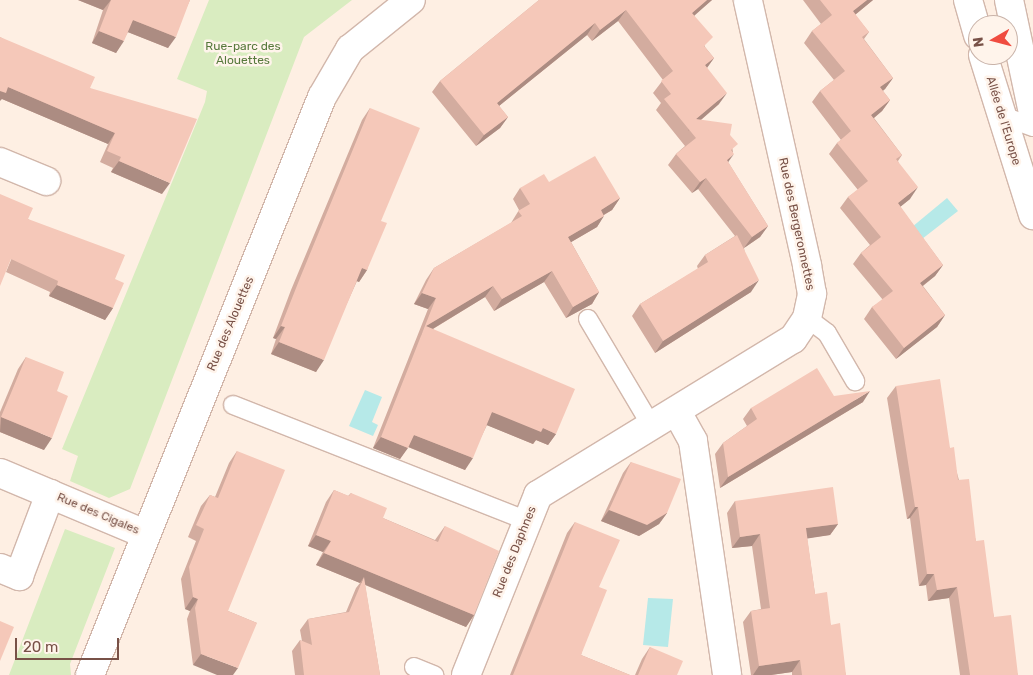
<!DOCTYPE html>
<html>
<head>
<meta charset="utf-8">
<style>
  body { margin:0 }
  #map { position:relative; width:1033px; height:675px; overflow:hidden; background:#feefe3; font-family:Rubik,sans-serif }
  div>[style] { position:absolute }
  .green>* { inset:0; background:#d9ecc0 }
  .water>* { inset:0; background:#b6e9e8 }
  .roads { filter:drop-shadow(1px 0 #d2b7ab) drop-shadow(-1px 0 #d2b7ab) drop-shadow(0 1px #d2b7ab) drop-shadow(0 -1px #d2b7ab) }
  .lane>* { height:18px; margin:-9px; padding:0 9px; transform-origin:9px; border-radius:9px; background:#fff }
  .street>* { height:28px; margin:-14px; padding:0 14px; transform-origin:14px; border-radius:14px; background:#fff }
  .secondary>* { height:28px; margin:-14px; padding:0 14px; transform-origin:14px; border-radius:14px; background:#fff }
  .wall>* { inset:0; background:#d3ac9f }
  .shaded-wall>* { inset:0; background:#ac8c82 }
  .building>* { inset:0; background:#f5c8b9 }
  span { translate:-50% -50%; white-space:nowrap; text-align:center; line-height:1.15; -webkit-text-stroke:5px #fff4eb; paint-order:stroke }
  .park-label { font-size:12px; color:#57793c }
  .street-label { font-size:12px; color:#785147 }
  .north { position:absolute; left:968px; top:15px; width:50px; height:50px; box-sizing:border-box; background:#fff4eb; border:1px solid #c9b3a9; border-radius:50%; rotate:262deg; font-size:14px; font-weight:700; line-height:20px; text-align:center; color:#785147 }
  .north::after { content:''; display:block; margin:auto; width:18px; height:22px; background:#f04c40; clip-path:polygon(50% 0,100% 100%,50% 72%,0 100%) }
  .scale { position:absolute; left:15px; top:638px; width:104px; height:22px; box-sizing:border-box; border:2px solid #785147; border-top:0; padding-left:6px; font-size:15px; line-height:18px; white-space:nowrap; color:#785147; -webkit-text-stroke:4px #fff4eb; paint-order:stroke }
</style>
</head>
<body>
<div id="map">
  <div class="green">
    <div style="clip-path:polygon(209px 0,352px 0,304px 37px,130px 489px,109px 498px,70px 481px,78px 456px,62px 449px,205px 102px,207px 91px,177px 79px)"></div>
    <div style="clip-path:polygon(65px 529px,115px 548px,70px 664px,71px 675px,9px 675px)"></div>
  </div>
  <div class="water">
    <div style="clip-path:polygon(947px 198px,958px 211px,922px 239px,912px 227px)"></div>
    <div style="clip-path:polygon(365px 390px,382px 397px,372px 422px,378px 425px,373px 436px,349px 426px)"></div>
    <div style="clip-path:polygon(648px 598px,673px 599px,668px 647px,643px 645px)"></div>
  </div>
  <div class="roads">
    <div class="lane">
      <div style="left:1003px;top:116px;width:32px;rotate:20deg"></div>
      <div style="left:807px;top:318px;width:25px;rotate:37deg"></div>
      <div style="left:827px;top:333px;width:56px;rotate:59.7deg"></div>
      <div style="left:588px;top:319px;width:126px;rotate:59.3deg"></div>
      <div style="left:233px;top:405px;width:317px;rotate:21.5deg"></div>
      <div style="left:414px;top:667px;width:22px;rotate:22deg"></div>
    </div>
    <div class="street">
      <div style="left:0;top:162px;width:50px;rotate:22.4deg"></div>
      <div style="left:677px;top:412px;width:33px;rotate:61deg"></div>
      <div style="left:693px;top:441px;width:236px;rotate:81.7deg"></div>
      <div style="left:0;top:473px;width:157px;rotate:22.8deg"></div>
      <div style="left:0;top:568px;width:21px;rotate:23deg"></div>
      <div style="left:19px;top:576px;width:88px;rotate:-69.3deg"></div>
      <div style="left:90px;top:675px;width:623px;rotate:-68.13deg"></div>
      <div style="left:322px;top:97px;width:56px;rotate:-59.7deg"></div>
      <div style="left:350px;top:49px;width:78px;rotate:-38.8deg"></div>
      <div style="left:466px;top:675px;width:194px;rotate:-68.2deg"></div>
      <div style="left:538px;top:495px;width:299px;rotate:-31.5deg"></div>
      <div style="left:793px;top:339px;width:25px;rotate:-56deg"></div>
      <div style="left:807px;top:318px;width:25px;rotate:-78deg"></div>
      <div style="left:812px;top:294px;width:29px;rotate:-100deg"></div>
      <div style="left:807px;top:265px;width:271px;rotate:-102.6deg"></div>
    </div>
    <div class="secondary">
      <div style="left:968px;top:0;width:37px;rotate:74deg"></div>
      <div style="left:1009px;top:0;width:116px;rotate:78deg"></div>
      <div style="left:983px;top:55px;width:168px;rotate:72.6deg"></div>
    </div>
  </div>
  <div class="wall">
    <div style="clip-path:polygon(78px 0,190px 0,168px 48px,128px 32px,116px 53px,92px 43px,103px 10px)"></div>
    <div style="clip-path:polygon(539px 0,712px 0,694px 15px,705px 47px,714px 58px,707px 68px,719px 104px,701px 120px,730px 135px,733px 152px,728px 162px,768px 226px,760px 237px,744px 248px,751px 292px,655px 353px,632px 316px,640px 304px,698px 269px,697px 266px,705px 255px,735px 236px,698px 189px,692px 193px,668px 165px,676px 154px,685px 146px,656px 110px,661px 103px,653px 93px,663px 80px,618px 21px,592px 41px,587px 35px,499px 106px,508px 117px,500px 128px,476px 146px,432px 92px,440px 81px)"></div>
    <div style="clip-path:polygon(803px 0,873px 0,855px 15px,869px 32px,864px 39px,893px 78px,885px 89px,883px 91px,890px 100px,882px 111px,874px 118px,902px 155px,898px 161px,910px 199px,900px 207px,943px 265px,935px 276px,923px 286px,945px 315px,937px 327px,896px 359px,864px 319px,872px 307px,883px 300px,853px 264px,861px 253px,870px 245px,840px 208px,848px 197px,858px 190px,829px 154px,837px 143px,841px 140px,812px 102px,820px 91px,834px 80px,804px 43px,812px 31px,821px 24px)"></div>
    <div style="clip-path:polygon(0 37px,90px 88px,162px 194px,111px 172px,113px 168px,100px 162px,108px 144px,2px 99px)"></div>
    <div style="clip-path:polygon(370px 108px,381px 221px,367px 270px,359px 282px,357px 281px,316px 372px,271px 354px,276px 339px,273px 338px,291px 290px,362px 120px)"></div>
    <div style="clip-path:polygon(549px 182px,620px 198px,612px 210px,604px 215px,597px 227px,571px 242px,599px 292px,592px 304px,566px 318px,544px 282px,494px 311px,485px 297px,433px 329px,556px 434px,548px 445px,536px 440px,533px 444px,487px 425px,465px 470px,408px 447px,400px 459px,373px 448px,428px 309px,414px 304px,426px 280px,434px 268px,511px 223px,519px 210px,513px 199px,520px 188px)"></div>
    <div style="clip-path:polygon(28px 219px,115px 279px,113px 308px,105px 320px,49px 296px,50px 292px,6px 272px)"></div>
    <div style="clip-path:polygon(26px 357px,44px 450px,0 432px,0 412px,18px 369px)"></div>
    <div style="clip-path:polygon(896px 386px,950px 448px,976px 541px,994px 617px,1018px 675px,960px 675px,949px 598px,928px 601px,926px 585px,919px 586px,910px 518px,907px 519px,887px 398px)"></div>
    <div style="clip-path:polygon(834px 396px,863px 402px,720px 488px,715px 454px,723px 443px,747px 426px,743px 419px,751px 408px)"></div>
    <div style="clip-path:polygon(237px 451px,228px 611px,257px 623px,193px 665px,187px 619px,190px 611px,185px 609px,181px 579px,196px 541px,188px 537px,201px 506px,210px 495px,215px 497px,229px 463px)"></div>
    <div style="clip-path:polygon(631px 462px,667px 513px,659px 524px,639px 536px,601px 521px,623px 473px)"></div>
    <div style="clip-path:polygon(334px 490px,348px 496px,351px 493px,383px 518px,435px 540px,445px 526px,474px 615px,466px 627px,365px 585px,380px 675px,295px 675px,292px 651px,300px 640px,302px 641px,300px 630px,308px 619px,346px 612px,356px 588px,360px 583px,316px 565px,323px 552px,308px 546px,326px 502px)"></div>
    <div style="clip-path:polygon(735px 501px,838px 524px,830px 535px,807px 538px,815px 594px,831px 625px,846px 675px,792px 675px,792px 672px,771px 675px,751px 675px,743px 622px,751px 611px,761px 609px,752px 546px,732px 548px,727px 513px)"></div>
    <div style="clip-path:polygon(575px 522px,599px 587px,581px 655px,630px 675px,510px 675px,567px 533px)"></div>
    <div style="clip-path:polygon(650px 647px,677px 675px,635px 675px,642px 659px)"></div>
  </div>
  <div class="shaded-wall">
    <div style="clip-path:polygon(78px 0,111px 0,103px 10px)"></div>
    <div style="clip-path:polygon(707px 0,712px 0,685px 24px,692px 13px)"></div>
    <div style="clip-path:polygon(867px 0,873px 0,845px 23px,853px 11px)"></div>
    <div style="clip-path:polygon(626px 10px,618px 21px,592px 41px,600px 30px)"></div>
    <div style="clip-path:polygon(133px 20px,176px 37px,168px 48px,125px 31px)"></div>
    <div style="clip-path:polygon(595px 23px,587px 35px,489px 114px,497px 103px)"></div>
    <div style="clip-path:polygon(99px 31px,124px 41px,116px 53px,92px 43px)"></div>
    <div style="clip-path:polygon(714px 58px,706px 69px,705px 65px)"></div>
    <div style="clip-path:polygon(893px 78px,885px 89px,872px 98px,880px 87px)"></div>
    <div style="clip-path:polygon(8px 87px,115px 133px,108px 144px,2px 99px,0 101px,0 91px)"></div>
    <div style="clip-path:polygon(727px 93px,719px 104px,688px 131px,696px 119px)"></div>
    <div style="clip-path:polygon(890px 100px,882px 111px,863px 127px,871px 115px)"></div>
    <div style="clip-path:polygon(508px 117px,500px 128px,476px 146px,484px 135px)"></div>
    <div style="clip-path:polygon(734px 154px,726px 165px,727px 160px)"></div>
    <div style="clip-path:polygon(119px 161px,170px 183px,162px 194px,111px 172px)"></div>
    <div style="clip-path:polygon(706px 178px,698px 189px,692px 193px,700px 182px)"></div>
    <div style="clip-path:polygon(918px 187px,910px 199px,890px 215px,898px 203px)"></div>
    <div style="clip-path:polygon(620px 198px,612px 210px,593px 221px,601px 210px)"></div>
    <div style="clip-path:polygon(604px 216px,597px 227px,561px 248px,568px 237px)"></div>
    <div style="clip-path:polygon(768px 226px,760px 237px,744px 248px,752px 237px)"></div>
    <div style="clip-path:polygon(943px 265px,935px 276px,912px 294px,920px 283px)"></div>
    <div style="clip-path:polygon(362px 268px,367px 270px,359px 282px,354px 280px)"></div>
    <div style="clip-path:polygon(552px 271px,544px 282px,494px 311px,502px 299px)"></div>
    <div style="clip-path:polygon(759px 280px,751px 292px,655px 353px,663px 341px)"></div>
    <div style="clip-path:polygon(57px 285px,113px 308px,105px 320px,49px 296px)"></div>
    <div style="clip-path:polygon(493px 286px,485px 297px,421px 336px,426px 326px)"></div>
    <div style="clip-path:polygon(599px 292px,592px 304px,566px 318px,573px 307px)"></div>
    <div style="clip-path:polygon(422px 293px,436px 298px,428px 309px,414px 304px)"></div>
    <div style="clip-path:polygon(945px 315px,937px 327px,896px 359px,904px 348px)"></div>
    <div style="clip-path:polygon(281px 326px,285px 327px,276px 339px,273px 338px)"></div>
    <div style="clip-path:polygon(279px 342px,324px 360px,316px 372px,271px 354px)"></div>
    <div style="clip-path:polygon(870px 391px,863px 402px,720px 488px,728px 477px)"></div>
    <div style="clip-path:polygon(492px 412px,543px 428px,556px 434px,548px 445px,536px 440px,533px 444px,484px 424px)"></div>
    <div style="clip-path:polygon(1px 417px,52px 438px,44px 450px,0 432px)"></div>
    <div style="clip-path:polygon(414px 435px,473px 458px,465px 470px,406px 446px)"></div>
    <div style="clip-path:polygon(381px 437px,408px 448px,400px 459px,373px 448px)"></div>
    <div style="clip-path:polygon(915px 507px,918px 507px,910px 518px,907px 519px)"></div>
    <div style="clip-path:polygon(609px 510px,667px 513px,659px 524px,639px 536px,601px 521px)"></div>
    <div style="clip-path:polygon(838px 524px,830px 535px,798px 540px,806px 528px)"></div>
    <div style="clip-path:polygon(760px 534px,752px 546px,732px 548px,740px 537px)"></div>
    <div style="clip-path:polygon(316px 535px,331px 541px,323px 552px,308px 546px)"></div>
    <div style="clip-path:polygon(324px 553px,474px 615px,466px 627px,361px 583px,364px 577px,360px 583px,316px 565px)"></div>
    <div style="clip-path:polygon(927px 574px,934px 574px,926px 585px,919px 586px)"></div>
    <div style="clip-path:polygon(957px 587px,949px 598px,928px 601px,937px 590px)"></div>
    <div style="clip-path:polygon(193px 597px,198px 599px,190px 611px,185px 609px)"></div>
    <div style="clip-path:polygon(201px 654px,238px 668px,233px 675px,217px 675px,193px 665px)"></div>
    <div style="clip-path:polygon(800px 660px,792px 672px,771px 675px,753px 675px,759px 666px)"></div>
  </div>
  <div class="building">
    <div style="clip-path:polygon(111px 0,190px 0,176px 37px,133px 20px,124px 41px,99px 31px)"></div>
    <div style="clip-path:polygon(539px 0,707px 0,692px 13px,713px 37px,704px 46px,714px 58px,705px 65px,727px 93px,696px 119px,732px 124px,730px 135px,738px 144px,731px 150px,734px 154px,727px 160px,768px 226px,752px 237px,706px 178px,700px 182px,676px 154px,696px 138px,664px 99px,671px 94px,661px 81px,673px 71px,626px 10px,600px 30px,595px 23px,497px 103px,508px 117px,484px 135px,440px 81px)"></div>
    <div style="clip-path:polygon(820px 0,867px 0,853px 11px,869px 32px,862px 37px,893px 78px,880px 87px,890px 100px,871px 115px,902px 155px,896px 159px,918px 187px,898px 203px,943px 265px,920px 283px,945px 315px,904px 348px,872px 307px,893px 291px,861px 253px,881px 237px,848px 197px,868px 181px,837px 143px,851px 131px,820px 91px,845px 71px,812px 31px,832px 15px)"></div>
    <div style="clip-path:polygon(0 37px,95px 77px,90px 88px,197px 119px,170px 183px,119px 161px,121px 157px,107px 151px,115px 133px,8px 87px,6px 93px,0 91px)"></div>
    <div style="clip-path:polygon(370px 108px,420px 128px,381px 221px,387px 223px,367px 270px,362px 268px,324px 360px,279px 342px,285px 327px,281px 326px,300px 278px)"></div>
    <div style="clip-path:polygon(595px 156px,620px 198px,601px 210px,604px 216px,568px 237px,599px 292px,573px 307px,552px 271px,502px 299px,493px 286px,426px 326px,575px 389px,556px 434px,543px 428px,541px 432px,492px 412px,473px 458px,414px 435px,408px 448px,381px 437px,436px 298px,422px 293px,434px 268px,522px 216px,518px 211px,530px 204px,520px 188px,544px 174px,549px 182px)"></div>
    <div style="clip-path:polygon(0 194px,33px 208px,28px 219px,125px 255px,115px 279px,124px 283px,113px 308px,57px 285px,58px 281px,11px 259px,0 286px)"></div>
    <div style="clip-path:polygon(737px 235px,759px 280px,663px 341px,640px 304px,708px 262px,705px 255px)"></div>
    <div style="clip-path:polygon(26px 357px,64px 372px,57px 391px,68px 396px,52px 438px,1px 417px)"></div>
    <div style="clip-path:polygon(817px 368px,834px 396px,870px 391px,728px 477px,723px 443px,757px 419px,751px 408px)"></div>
    <div style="clip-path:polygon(940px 379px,950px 448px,954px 447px,958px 480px,969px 479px,976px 541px,984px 540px,994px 617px,1011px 615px,1018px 675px,970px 675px,957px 587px,937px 590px,934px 574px,927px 574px,918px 507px,915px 507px,896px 386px)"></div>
    <div style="clip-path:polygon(237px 451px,285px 470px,228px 611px,257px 623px,238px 668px,201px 654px,195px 608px,198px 599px,193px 597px,189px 567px,204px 529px,196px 525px,210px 495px,218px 498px)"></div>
    <div style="clip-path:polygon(631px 462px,681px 479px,667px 513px,647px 525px,609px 510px)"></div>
    <div style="clip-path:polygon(833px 487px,838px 524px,806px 528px,815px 594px,827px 592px,831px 625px,840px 623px,846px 675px,802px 675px,800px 660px,759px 666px,751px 611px,770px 608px,760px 534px,740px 537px,735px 501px)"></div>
    <div style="clip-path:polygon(334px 490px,349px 496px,351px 493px,387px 508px,383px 518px,438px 542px,445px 526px,499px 551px,474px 615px,324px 553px,331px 541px,316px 535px)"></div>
    <div style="clip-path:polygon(575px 522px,620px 540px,599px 587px,607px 590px,581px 655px,630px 675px,513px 675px)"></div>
    <div style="clip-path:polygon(364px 577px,380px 675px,304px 675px,300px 640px,312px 645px,308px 619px,349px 612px)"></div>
    <div style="clip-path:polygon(0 621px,14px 627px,0 661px)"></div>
    <div style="clip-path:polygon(650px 647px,683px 661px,677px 675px,638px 675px)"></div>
  </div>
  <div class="park-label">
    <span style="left:243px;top:54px">Rue-parc des<br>Alouettes</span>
  </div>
  <div class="street-label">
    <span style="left:1003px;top:121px;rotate:73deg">Allée de l'Europe</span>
    <span style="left:796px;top:224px;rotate:78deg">Rue des Bergeronnettes</span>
    <span style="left:231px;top:324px;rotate:-67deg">Rue des Alouettes</span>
    <span style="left:98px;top:514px;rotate:23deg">Rue des Cigales</span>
    <span style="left:515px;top:552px;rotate:-68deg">Rue des Daphnes</span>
  </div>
  <div class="north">N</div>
  <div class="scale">20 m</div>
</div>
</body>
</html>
